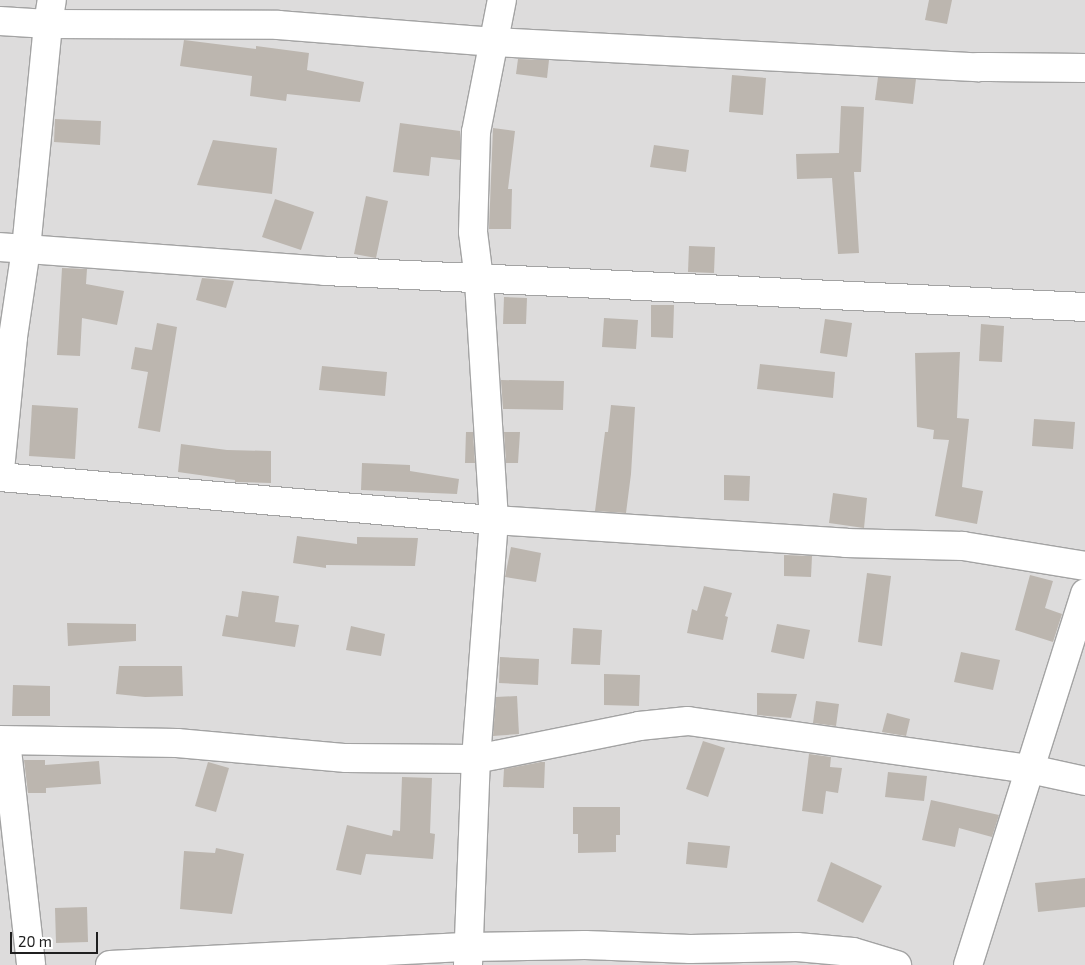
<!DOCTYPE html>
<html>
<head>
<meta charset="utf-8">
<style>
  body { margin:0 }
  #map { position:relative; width:1085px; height:965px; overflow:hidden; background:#efece6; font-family:"Exo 2",sans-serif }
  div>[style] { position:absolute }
  .residential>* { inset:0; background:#dddcdc }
  .building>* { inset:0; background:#bcb6af }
  .roads { filter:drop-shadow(1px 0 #a3a3a3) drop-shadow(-1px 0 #a3a3a3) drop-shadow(0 1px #a3a3a3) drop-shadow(0 -1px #a3a3a3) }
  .street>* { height:28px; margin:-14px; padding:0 14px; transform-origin:14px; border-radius:14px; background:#fff }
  span { translate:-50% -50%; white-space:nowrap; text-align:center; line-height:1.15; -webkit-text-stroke:4px #fff; paint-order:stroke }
  .scale { position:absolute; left:10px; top:932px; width:88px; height:22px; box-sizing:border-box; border:2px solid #1f1f1f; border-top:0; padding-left:6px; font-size:15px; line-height:18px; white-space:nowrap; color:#1f1f1f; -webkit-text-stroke:4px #fff; paint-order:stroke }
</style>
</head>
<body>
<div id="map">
  <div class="residential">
    <div style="clip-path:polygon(0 0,1085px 0,1085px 965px,0 965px)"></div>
  </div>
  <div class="building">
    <div style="clip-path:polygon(929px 0,952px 0,947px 24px,925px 20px)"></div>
    <div style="clip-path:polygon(184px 40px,256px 49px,256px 46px,309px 53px,307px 70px,364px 82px,360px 102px,287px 94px,286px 101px,250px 96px,252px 76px,180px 66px)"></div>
    <div style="clip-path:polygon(518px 59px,549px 60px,547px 78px,516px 74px)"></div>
    <div style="clip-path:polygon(732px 75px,766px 78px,763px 115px,729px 112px)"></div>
    <div style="clip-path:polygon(878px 77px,916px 79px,913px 104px,875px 100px)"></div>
    <div style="clip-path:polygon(841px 106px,864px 107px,861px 172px,854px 172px,859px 253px,838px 254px,832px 178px,797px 179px,796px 154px,839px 153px)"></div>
    <div style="clip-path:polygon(55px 119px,101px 121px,100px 145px,54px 142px)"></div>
    <div style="clip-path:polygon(400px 123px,460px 131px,460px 160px,431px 157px,429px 176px,393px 172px)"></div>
    <div style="clip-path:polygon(493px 128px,515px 131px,508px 189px,512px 189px,511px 229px,489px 229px)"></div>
    <div style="clip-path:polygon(213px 140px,277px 148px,272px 194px,197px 185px)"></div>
    <div style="clip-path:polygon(654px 145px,689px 150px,686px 172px,650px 167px)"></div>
    <div style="clip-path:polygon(366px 196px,388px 201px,376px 258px,354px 254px)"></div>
    <div style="clip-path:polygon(275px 199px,314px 212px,301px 250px,262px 237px)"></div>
    <div style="clip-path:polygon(689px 246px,715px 247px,714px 273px,688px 272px)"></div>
    <div style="clip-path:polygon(62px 268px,87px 269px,86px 284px,124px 291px,117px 325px,82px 318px,80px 356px,57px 355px)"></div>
    <div style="clip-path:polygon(202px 278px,234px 281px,226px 308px,196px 300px)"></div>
    <div style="clip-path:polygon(504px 297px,527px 298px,526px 324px,503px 324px)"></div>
    <div style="clip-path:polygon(651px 305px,674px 305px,673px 338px,651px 337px)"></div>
    <div style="clip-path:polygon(604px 318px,638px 320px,636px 349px,602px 347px)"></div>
    <div style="clip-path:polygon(825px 319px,852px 323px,847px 357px,820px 353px)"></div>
    <div style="clip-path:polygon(157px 323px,177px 327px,160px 432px,138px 428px,148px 372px,131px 369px,135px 347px,152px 350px)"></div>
    <div style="clip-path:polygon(981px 324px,1004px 326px,1002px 362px,979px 361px)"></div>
    <div style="clip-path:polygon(960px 352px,957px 418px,969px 419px,962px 487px,983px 491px,977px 524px,935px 516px,949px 440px,933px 439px,934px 430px,917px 427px,915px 353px)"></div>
    <div style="clip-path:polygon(760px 364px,835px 372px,833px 398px,757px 389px)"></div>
    <div style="clip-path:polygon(322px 366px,387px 372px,385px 396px,319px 390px)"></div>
    <div style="clip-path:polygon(501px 380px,564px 381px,563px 410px,503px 409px)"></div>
    <div style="clip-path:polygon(32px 405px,78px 408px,75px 459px,29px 456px)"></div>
    <div style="clip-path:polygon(611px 405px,635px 407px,631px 474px,626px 513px,595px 511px,605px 432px,608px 432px)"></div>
    <div style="clip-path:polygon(1034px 419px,1075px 422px,1073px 449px,1032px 446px)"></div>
    <div style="clip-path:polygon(466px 432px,473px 432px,475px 463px,465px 463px)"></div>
    <div style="clip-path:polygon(504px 432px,520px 432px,518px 463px,506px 463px)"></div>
    <div style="clip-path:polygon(181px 444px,227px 450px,271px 451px,271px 483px,235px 482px,235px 480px,178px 472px)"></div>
    <div style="clip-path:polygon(362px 463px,410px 465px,410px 471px,459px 479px,457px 494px,361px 490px)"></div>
    <div style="clip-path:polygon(724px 475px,750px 476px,749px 501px,724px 500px)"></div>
    <div style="clip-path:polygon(833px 493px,867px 498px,864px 528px,829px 523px)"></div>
    <div style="clip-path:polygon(297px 536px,357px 544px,357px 537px,418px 538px,415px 566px,326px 565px,326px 568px,293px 563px)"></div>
    <div style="clip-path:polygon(511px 547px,541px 553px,536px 582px,505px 577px)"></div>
    <div style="clip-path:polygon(784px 555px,812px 556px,811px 577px,784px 576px)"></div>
    <div style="clip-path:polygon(867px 573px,891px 576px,882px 646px,858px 642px)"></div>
    <div style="clip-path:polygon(1030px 575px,1053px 581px,1045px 608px,1062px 614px,1053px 642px,1015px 630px)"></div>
    <div style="clip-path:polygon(704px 586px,732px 593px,725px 616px,728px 617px,723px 640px,687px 633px,692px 609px,697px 611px)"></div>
    <div style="clip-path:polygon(242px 591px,279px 596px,275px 622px,299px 625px,295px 647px,222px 636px,226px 615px,238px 617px)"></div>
    <div style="clip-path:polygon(67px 623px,136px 624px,136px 641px,68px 646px)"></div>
    <div style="clip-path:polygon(777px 624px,810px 630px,804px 659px,771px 652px)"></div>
    <div style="clip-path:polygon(351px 626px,385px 634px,381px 656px,346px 650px)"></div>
    <div style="clip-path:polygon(573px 628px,602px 630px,600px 665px,571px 664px)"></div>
    <div style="clip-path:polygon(961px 652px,1000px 660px,993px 690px,954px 682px)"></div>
    <div style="clip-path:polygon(500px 657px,539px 659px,538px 685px,499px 683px)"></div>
    <div style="clip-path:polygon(119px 666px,182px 666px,183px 696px,145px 697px,116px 694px)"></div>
    <div style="clip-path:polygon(604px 674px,640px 675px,639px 706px,604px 705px)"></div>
    <div style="clip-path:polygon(13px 685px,50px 686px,50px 716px,12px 716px)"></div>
    <div style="clip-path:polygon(757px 693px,797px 694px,791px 718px,757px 715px)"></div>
    <div style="clip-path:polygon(517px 696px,519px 734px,493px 736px,496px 697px)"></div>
    <div style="clip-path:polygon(816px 701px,839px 704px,836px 726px,813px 723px)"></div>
    <div style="clip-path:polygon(887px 713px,910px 719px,906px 736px,882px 732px)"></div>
    <div style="clip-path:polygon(703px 741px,725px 748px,708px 797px,686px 789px)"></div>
    <div style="clip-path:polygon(809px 754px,831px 757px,830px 767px,842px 768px,838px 793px,826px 791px,823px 814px,802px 811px)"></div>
    <div style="clip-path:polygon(24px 760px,45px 760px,45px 765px,99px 761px,101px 784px,46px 788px,46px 793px,28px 793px)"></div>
    <div style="clip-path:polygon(208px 762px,229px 768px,216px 812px,195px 806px)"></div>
    <div style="clip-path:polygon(541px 762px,545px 762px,544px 788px,503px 787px,504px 769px)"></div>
    <div style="clip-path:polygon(888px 772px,927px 776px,924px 801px,885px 797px)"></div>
    <div style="clip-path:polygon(402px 777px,432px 778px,430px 833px,435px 834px,433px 859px,366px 854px,361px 875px,336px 870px,347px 825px,392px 836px,393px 830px,400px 831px)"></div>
    <div style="clip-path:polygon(931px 800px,999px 815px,992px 837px,959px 828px,955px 847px,922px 840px)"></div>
    <div style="clip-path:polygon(573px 807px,620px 807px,620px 835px,616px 835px,616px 852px,578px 853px,578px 834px,573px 834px)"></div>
    <div style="clip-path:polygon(688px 842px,730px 846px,727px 868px,686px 864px)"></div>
    <div style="clip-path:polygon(216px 848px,244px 854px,232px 914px,180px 909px,184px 851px,215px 853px)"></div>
    <div style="clip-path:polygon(831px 862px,882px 886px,863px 923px,817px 901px)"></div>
    <div style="clip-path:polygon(1085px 878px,1085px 907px,1038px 912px,1035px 883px)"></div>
    <div style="clip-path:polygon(87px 907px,88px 942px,56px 943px,55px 908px)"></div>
  </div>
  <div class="roads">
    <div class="street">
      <div style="left:0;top:21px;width:48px;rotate:3.6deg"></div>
      <div style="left:48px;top:24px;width:230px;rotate:0.2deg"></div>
      <div style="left:278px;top:25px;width:217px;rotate:4.5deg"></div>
      <div style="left:494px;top:42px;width:485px;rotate:3deg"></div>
      <div style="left:978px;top:67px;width:107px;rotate:0.5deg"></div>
      <div style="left:0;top:247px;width:326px;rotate:4.2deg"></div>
      <div style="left:325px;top:271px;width:761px;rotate:2.71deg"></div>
      <div style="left:0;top:470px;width:134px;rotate:-84.4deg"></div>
      <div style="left:13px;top:337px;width:89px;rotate:-81.6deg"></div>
      <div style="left:26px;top:249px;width:226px;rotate:-84.4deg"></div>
      <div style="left:48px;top:24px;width:24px;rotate:-81deg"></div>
      <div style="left:0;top:477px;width:496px;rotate:5deg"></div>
      <div style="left:494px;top:520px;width:353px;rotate:3.7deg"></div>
      <div style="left:846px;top:543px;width:117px;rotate:1.5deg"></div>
      <div style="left:963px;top:546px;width:124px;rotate:9.3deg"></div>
      <div style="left:0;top:740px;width:177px;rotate:1deg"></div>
      <div style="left:177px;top:743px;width:170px;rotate:5.1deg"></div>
      <div style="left:346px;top:758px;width:130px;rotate:0.4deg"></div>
      <div style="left:476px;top:759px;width:166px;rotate:-11.4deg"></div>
      <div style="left:639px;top:726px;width:49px;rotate:-5.8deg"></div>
      <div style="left:688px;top:721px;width:345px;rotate:8deg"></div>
      <div style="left:1030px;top:769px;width:56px;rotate:12.3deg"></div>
      <div style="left:6px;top:741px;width:225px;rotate:83.6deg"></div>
      <div style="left:110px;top:965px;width:359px;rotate:-2.9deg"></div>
      <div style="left:469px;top:947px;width:116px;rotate:-1deg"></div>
      <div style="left:585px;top:945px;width:105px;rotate:2.2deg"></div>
      <div style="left:690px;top:949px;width:107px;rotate:-1.1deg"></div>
      <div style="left:797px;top:947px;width:56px;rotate:5.1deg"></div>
      <div style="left:853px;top:952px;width:46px;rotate:16.5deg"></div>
      <div style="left:468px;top:965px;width:206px;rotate:-87.8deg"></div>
      <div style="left:476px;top:759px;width:240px;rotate:-85.7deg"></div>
      <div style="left:494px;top:520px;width:241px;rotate:-93.6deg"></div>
      <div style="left:479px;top:279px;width:47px;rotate:-97.3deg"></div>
      <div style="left:473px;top:232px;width:100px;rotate:-88.3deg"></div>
      <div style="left:476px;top:132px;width:135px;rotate:-78.9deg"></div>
      <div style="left:968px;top:965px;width:390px;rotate:-72.5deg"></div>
    </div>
  </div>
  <div class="scale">20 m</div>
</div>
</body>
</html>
